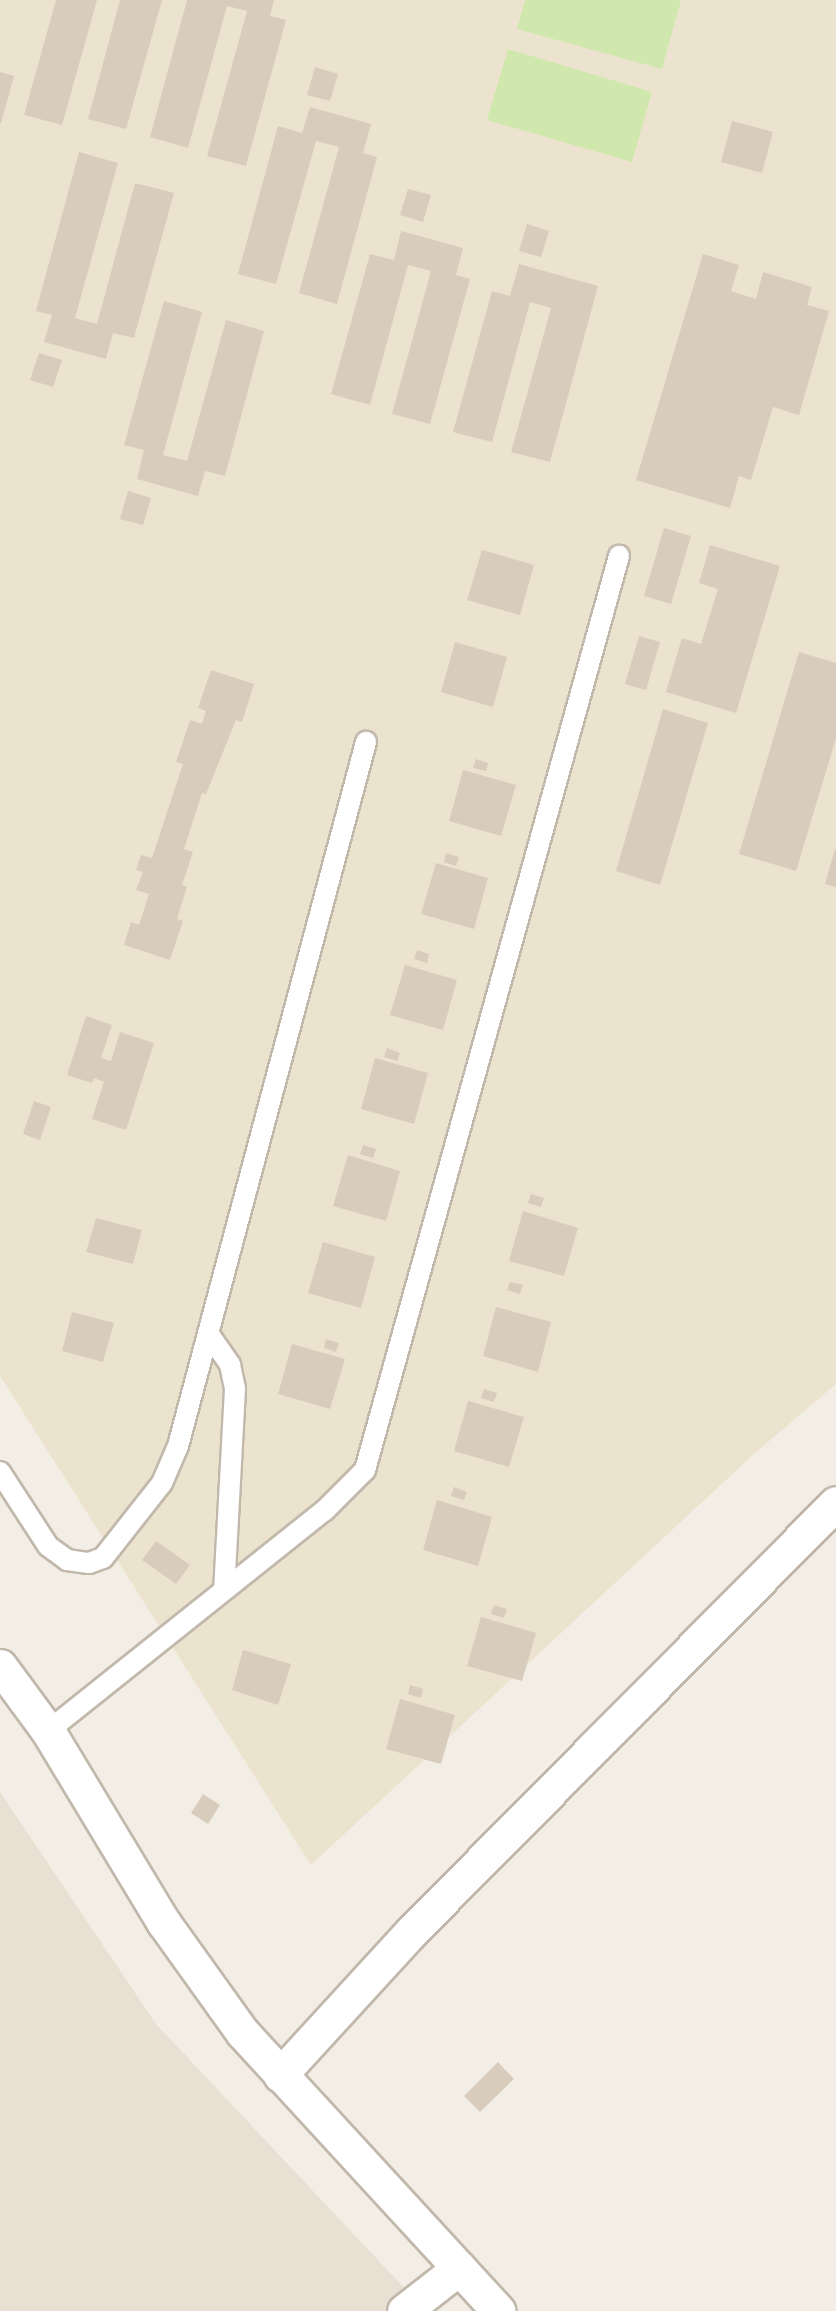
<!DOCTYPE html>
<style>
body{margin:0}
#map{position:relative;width:836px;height:2311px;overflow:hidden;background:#f3eee5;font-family:"Golos Text",sans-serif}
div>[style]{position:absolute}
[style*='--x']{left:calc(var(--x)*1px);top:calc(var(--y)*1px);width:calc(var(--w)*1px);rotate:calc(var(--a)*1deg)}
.residential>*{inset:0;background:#e7e0d3}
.education>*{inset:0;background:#ece3cf}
.green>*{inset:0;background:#d0e8ad}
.building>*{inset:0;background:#d8ccbd}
.roads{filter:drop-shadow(2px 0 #c1b8ab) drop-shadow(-2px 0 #c1b8ab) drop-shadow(0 2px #c1b8ab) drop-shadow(0 -2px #c1b8ab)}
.service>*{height:20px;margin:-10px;padding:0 10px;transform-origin:10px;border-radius:10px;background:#fff}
.minor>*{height:33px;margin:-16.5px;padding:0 16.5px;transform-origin:16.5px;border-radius:16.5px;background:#fff}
span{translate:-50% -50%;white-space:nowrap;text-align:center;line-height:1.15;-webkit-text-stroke:4.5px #fff;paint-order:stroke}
</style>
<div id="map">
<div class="residential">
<i style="clip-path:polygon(0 1792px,156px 2024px,426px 2311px,0 2311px)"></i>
</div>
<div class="education">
<i style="clip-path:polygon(0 0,836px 0,836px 1384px,754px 1454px,311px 1865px,0 1376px)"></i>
</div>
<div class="green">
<i style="clip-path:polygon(525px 0,681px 0,662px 69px,517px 29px)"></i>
<i style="clip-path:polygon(508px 49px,652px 92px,632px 162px,487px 120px)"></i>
</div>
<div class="building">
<i style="clip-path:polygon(56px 0,97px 0,62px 125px,24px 115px)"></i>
<i style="clip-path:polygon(120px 0,162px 0,126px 129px,88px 119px)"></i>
<i style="clip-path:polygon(187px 0,274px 0,270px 16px,286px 20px,246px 166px,207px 156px,247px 11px,227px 6px,188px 148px,150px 137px)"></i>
<i style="clip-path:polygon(315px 67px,338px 74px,330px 101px,307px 95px)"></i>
<i style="clip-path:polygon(0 72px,14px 76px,1px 123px,0 123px)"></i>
<i style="clip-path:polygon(310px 107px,371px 124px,363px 153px,377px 157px,337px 304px,299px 293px,339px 147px,316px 141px,276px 284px,238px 274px,278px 126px,302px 133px)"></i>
<i style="clip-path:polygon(732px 121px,773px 132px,762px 173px,721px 162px)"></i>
<i style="clip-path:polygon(79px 152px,118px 163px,75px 318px,97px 324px,135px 183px,174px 193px,134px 338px,113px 333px,106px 359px,44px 342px,52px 315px,36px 311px)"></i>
<i style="clip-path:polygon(408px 189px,431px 195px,423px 222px,400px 215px)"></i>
<i style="clip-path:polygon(527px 224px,549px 231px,541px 257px,519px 251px)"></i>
<i style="clip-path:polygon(401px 231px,463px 248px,456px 275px,470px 279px,430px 424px,392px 414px,431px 271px,408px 265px,370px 405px,331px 394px,370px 254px,394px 260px)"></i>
<i style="clip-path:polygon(703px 254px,739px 265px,731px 291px,756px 299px,763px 272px,812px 287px,807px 305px,829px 311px,799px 415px,773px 407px,751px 480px,739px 476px,730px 508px,636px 480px)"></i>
<i style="clip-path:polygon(519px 264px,598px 286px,550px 462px,511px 452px,551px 308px,530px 302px,492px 442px,453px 432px,492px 291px,510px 296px)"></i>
<i style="clip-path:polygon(164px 301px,202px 312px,163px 455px,187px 461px,226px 320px,264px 331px,225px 476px,205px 471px,198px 496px,137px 479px,144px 450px,124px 445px)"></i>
<i style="clip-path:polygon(39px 353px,62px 360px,53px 387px,30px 380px)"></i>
<i style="clip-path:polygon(128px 491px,151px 498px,143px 525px,120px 519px)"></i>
<i style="clip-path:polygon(664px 528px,691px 536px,671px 604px,644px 596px)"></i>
<i style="clip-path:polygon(710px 545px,780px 566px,736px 713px,666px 692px,682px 638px,701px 644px,718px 589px,699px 583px)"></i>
<i style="clip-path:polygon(482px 550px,534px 565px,520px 615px,467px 600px)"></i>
<i style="clip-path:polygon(639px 636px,660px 642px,646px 690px,625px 684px)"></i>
<i style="clip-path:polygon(455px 642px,507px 657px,493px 707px,441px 692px)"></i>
<i style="clip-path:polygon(799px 652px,836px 663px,836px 738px,796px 871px,739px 854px)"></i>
<i style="clip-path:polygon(211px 670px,254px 684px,242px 722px,236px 720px,206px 794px,202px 793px,184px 849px,193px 852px,182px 885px,187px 887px,177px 919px,183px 921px,170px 960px,124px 945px,131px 922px,139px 925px,149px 894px,136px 890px,143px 872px,136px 870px,141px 855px,152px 858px,183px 764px,176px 762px,190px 720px,202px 724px,206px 711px,198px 708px)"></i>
<i style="clip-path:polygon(663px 709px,708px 723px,660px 885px,616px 871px)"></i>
<i style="clip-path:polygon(476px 759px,488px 763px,486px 771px,473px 768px)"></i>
<i style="clip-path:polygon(463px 770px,516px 785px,501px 836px,449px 821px)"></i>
<i style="clip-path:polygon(835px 849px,836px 849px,836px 887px,825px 884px)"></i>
<i style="clip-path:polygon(446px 853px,459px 857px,456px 866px,444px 862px)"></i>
<i style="clip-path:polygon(436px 863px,488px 878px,474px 929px,421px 914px)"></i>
<i style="clip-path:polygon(417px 950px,429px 954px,427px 963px,414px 959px)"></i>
<i style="clip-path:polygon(405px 965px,457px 980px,443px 1030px,390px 1015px)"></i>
<i style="clip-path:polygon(86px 1016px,112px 1025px,101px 1058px,111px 1061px,120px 1032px,154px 1043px,126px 1130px,92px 1119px,104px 1082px,94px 1078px,92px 1083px,67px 1075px)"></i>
<i style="clip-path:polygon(387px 1048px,400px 1053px,397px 1061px,384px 1057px)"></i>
<i style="clip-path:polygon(375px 1058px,428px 1073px,414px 1124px,361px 1109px)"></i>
<i style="clip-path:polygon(34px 1101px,51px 1107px,40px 1140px,23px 1134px)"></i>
<i style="clip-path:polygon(363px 1145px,376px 1149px,373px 1158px,360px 1154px)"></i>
<i style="clip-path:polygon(348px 1155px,400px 1171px,386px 1221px,333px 1206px)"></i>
<i style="clip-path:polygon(531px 1194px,544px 1198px,541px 1207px,528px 1203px)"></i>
<i style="clip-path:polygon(523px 1211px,578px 1228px,564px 1276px,509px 1261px)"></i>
<i style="clip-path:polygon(96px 1218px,142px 1230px,133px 1264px,86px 1252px)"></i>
<i style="clip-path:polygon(323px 1242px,375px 1257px,361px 1308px,308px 1293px)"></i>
<i style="clip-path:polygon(510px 1282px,523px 1285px,520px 1294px,507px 1290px)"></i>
<i style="clip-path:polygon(496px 1307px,551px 1322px,538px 1372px,483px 1356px)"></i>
<i style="clip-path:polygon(72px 1312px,114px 1323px,103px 1362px,62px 1351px)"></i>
<i style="clip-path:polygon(326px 1339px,339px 1343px,336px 1352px,324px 1348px)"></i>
<i style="clip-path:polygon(292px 1344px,345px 1359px,330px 1409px,278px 1394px)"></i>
<i style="clip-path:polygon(484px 1389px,497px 1393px,494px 1402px,481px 1398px)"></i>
<i style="clip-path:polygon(468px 1401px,524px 1417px,509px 1467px,454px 1451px)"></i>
<i style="clip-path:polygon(454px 1487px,467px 1492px,464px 1500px,451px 1496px)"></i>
<i style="clip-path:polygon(437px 1500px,492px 1517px,478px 1566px,423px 1550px)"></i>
<i style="clip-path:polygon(156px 1541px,190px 1565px,176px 1584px,142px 1560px)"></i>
<i style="clip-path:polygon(494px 1605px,507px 1609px,504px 1618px,491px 1614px)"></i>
<i style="clip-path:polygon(481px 1617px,536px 1633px,522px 1681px,467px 1666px)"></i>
<i style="clip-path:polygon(243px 1650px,291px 1664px,278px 1705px,232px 1690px)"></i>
<i style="clip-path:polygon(410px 1685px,423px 1689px,421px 1698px,408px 1694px)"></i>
<i style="clip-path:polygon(400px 1699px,455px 1715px,441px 1764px,386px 1749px)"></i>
<i style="clip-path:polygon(203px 1794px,220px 1805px,208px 1824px,191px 1813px)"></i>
<i style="clip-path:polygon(498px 2062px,514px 2079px,480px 2112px,464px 2096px)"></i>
</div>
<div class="roads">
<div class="service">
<i style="--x:208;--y:1333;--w:39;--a:55"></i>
<i style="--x:230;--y:1365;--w:25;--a:78"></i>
<i style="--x:235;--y:1389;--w:201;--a:93.1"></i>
<i style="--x:0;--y:1472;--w:88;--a:57"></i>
<i style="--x:48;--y:1546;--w:24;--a:36"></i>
<i style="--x:67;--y:1560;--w:22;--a:8"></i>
<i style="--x:89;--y:1563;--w:15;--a:-20"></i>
<i style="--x:103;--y:1558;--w:95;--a:-51.8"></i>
<i style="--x:162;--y:1483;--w:40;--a:-66.6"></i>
<i style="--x:178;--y:1446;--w:729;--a:-75.05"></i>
<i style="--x:48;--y:1731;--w:353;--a:-38.6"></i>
<i style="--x:324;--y:1511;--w:58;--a:-45"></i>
<i style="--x:365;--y:1470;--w:949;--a:-74.47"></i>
</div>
<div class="minor">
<i style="--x:0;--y:1666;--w:81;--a:53.6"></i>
<i style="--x:48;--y:1731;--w:224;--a:58.9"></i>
<i style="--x:164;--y:1923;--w:134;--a:54.4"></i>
<i style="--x:242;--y:2032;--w:379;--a:47.4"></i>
<i style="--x:280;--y:2075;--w:195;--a:-47.5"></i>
<i style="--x:412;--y:1931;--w:602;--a:-45.27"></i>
<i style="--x:404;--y:2311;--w:70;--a:-38"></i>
</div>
</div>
</div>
